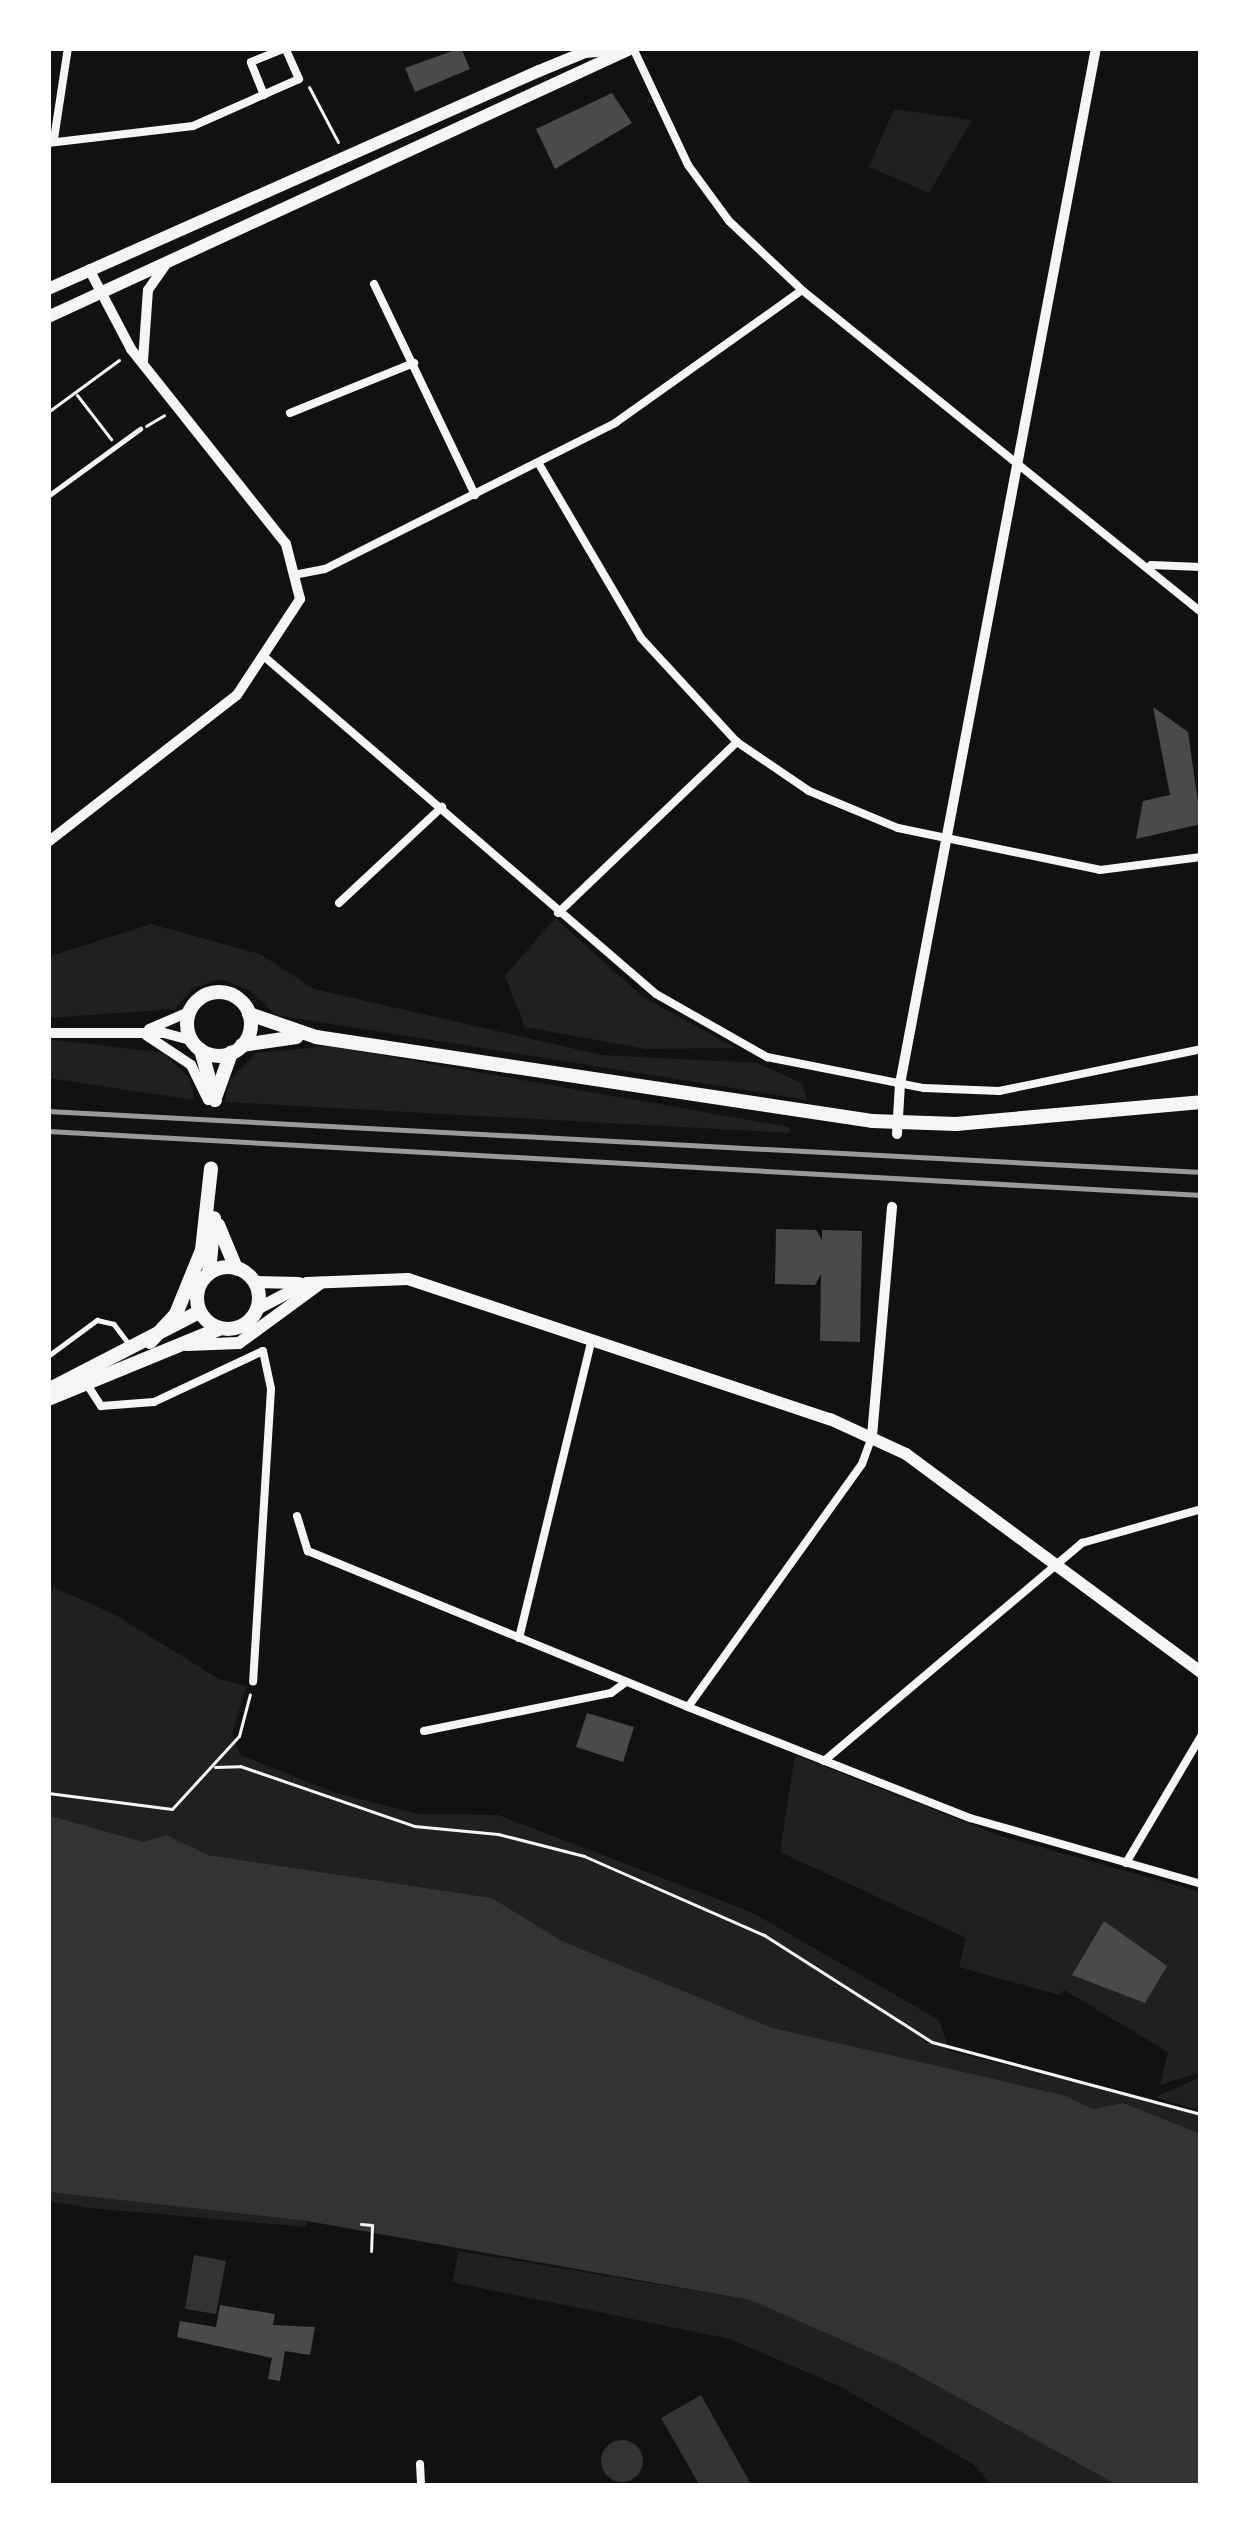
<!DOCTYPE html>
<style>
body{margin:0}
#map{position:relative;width:1249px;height:2534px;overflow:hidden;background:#111;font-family:Poppins,sans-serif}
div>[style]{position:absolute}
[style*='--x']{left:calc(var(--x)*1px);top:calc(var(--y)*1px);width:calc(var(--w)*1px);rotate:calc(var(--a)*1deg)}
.green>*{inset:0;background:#202020}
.water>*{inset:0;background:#333}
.round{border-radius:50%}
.building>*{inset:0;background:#4a4a4a}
.path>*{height:3px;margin:-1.5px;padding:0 1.5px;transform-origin:1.5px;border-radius:1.5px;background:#f5f5f5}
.service>*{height:4.5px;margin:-2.25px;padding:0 2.25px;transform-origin:2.25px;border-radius:2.25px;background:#f5f5f5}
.minor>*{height:8px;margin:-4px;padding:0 4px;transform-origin:4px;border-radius:4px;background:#f5f5f5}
.tertiary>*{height:10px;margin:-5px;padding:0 5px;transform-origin:5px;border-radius:5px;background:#f5f5f5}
.secondary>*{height:12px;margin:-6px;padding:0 6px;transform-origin:6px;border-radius:6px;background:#f5f5f5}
.primary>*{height:14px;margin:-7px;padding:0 7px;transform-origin:7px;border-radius:7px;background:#f5f5f5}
.primary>.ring{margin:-7px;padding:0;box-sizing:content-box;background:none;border:14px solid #f5f5f5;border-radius:50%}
.rail>*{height:4.5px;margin:-2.25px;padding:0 2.25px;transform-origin:2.25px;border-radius:2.25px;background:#9a9a9a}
span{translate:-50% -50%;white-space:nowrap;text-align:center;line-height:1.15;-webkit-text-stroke:12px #fff;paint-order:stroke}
.frame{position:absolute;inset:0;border:51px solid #fff;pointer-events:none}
</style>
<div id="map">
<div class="green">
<i style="clip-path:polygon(894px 109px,972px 120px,929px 193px,869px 167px)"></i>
<i style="clip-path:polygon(555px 918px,643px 997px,736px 1048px,646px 1049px,525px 1027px,505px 976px)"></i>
<i style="clip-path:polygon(151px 924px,260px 954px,314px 989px,601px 1055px,757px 1063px,802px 1083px,807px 1100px,276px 1015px,251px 991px,221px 979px,193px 988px,175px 1009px,48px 1018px,48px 957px)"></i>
<i style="clip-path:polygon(48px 1039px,164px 1053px,190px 1079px,194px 1100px,48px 1078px)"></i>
<i style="clip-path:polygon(329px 1046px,790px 1127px,790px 1133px,225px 1102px,229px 1080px,256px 1053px)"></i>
<i style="clip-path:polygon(48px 1585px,114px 1614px,219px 1679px,247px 1686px,232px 1733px,240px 1755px,333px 1792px,418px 1814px,498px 1815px,751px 1912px,939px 2020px,950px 2051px,1183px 2109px,1201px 2117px,1201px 2134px,1123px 2103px,1093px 2109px,1063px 2095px,773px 2028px,562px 1941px,492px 1898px,208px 1855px,166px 1835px,143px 1842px,48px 1815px)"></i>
<i style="clip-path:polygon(795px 1755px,1001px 1836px,1201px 1892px,1201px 2072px,1160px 2085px,1168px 2052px,1064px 1990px,1059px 1995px,959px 1967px,966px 1938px,780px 1852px)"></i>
<i style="clip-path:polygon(1201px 2077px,1201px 2111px,1155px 2097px)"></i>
<i style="clip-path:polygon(48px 2192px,307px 2221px,307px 2227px,89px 2208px,48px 2201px)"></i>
<i style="clip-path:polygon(459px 2251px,750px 2300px,899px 2365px,1119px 2486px,993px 2486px,973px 2464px,843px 2388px,730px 2339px,452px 2282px)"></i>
</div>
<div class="water">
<i style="clip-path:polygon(48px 1815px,143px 1842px,166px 1835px,208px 1855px,492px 1898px,562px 1941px,773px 2028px,1063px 2095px,1093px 2109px,1123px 2103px,1201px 2134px,1201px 2486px,1119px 2486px,899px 2365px,750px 2300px,307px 2221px,48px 2192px)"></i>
<i style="clip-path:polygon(194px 2255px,226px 2261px,216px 2314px,185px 2309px)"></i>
<i style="clip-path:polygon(701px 2395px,752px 2486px,700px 2486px,661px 2418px)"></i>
<i class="round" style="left:601px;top:2440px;width:42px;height:42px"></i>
</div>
<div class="building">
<i style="clip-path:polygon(461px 48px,470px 69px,415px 92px,405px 68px)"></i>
<i style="clip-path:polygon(612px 93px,632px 123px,555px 169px,536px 129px)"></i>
<i style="clip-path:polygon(1153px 707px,1188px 732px,1201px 824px,1136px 839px,1143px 801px,1170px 795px)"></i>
<i style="clip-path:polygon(776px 1229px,816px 1230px,822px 1240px,822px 1230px,862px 1231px,860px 1342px,820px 1341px,821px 1274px,815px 1285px,775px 1284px)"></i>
<i style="clip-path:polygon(587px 1713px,634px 1727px,623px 1762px,576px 1747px)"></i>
<i style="clip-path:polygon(1104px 1921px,1167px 1966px,1145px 2003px,1072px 1975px)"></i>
<i style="clip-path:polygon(220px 2305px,275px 2314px,273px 2325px,315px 2327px,310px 2355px,285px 2351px,280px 2381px,268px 2379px,272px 2358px,177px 2337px,180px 2321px,216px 2327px)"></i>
</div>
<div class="path">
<i style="--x:309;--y:87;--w:62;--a:62.2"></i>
<i style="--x:77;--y:395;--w:56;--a:52.3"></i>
<i style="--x:48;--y:412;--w:88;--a:-36.2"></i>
<i style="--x:146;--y:426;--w:21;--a:-31"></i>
<i style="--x:215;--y:1767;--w:25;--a:-2"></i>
<i style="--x:240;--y:1766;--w:184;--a:19"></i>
<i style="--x:414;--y:1826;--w:84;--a:5.4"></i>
<i style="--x:498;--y:1834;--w:89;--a:14.3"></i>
<i style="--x:584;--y:1856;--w:197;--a:23.7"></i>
<i style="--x:764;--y:1935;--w:199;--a:32.5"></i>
<i style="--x:932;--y:2042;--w:278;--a:15"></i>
<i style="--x:48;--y:1793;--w:125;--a:7.4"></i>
<i style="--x:172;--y:1809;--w:99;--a:-47.5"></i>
<i style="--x:239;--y:1736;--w:43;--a:-75.3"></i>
<i style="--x:361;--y:2224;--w:11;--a:5"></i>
<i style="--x:372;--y:2225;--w:26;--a:92"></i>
</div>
<div class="service">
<i style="--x:48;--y:496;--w:114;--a:-36.1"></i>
<i style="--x:48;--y:1356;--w:61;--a:-36.3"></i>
<i style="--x:97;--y:1320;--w:17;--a:13"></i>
<i style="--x:114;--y:1324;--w:26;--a:53"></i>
</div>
<div class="minor">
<i style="--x:633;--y:48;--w:129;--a:64.8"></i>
<i style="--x:688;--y:165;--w:69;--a:53.8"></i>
<i style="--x:729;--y:221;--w:100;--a:43.4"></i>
<i style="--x:802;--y:290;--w:513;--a:38.9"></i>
<i style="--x:264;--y:95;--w:35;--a:-112"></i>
<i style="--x:251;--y:62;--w:37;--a:-22"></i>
<i style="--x:54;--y:139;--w:92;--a:-81.3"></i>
<i style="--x:48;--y:143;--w:146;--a:-6.7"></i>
<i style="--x:193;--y:126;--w:116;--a:-23.9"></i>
<i style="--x:299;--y:79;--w:34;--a:-114"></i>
<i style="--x:374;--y:284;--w:234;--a:64.4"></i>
<i style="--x:290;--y:413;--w:134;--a:-22"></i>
<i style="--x:539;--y:464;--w:202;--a:59.6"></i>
<i style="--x:641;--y:638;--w:142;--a:47.3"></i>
<i style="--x:737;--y:742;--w:87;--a:34.2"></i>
<i style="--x:809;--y:791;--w:96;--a:22.6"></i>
<i style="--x:898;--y:828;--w:206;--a:11.7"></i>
<i style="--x:1100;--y:870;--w:102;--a:-7.3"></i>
<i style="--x:1151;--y:565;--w:50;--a:2.3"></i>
<i style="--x:299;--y:574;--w:26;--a:-11"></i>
<i style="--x:325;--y:569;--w:325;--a:-26.7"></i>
<i style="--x:615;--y:423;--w:229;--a:-35.4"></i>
<i style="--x:267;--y:659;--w:513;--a:40.73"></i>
<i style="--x:656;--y:994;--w:128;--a:29.6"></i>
<i style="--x:767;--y:1057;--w:160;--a:11.2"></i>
<i style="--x:924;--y:1088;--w:75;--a:2.3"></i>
<i style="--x:999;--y:1091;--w:206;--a:-11.7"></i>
<i style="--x:339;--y:903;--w:141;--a:-43"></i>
<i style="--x:558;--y:913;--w:248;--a:-43.7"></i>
<i style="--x:88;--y:1386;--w:24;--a:57"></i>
<i style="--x:101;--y:1406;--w:53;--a:-4.3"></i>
<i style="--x:154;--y:1402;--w:120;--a:-25.1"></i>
<i style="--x:263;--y:1351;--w:39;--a:78"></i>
<i style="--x:271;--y:1389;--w:293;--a:93.5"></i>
<i style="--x:297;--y:1516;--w:37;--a:73"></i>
<i style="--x:308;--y:1551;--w:411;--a:22.3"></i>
<i style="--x:688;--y:1707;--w:303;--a:21.5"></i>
<i style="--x:970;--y:1818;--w:240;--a:15.9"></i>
<i style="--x:519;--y:1638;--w:305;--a:-76.3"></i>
<i style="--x:688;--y:1707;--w:299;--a:-54.4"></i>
<i style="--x:862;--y:1464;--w:29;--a:-70"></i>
<i style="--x:424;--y:1731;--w:191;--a:-11.5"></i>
<i style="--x:611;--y:1693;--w:19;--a:-36"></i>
<i style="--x:824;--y:1761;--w:338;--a:-40.2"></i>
<i style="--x:1082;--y:1543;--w:124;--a:-15.9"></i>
<i style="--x:1126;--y:1863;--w:147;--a:-59.4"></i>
<i style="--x:420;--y:2464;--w:22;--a:87"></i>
</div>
<div class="tertiary">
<i style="--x:143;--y:361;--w:71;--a:-86"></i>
<i style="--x:148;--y:290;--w:29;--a:-55"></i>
<i style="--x:48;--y:842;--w:239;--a:-37.9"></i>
<i style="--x:237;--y:695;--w:115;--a:-56.7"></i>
<i style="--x:300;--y:599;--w:57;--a:-104.3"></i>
<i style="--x:286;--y:544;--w:249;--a:-128.5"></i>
<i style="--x:131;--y:349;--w:90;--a:-117.7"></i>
<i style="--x:149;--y:1029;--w:43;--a:-23"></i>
<i style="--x:48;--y:1033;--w:116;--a:0"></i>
<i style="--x:164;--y:1033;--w:30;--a:15"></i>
<i style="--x:146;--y:1035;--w:54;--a:33.7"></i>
<i style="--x:191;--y:1065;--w:39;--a:64"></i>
<i style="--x:897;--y:1134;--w:50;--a:-86.6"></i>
<i style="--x:900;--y:1084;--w:1054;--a:-79.29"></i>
<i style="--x:872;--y:1436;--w:230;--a:-85"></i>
</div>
<div class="secondary">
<i style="--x:48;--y:289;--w:537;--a:-23.94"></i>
<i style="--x:539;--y:71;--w:50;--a:-22.4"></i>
<i style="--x:585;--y:52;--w:36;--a:-5"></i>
<i style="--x:48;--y:317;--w:643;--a:-24.73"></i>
<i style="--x:255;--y:1282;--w:44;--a:1.3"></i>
<i style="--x:257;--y:1309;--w:56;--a:-27.5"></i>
<i style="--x:307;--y:1283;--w:101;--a:-2.3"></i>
<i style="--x:408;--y:1279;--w:445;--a:18.4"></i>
<i style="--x:830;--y:1419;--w:84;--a:24.7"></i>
<i style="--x:906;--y:1454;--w:367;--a:36.5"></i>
<i style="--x:187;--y:1345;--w:52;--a:-2.2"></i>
<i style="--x:239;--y:1343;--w:102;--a:-36.2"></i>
</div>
<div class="primary">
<i class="ring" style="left:187px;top:992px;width:50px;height:50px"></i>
<i style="--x:249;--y:1014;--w:71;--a:18.9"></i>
<i style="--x:316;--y:1037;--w:562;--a:8.59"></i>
<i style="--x:872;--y:1121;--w:84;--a:2"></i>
<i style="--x:956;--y:1124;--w:246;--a:-5.1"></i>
<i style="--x:242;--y:1045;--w:55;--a:-8.4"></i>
<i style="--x:201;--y:1050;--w:52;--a:74.4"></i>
<i style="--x:216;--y:1095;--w:45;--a:-70.3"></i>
<i style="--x:218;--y:1225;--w:47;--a:67.3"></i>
<i class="ring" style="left:197px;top:1267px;width:48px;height:48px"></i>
<i style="--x:209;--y:1273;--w:55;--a:-84.8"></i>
<i style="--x:150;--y:1342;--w:38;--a:-47"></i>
<i style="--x:176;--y:1314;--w:69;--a:-67.9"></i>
<i style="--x:202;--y:1250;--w:82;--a:-83.7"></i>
<i style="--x:48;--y:1390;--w:170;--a:-27.3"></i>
<i style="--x:48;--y:1399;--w:185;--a:-22.3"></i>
</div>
<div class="rail">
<i style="--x:48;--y:1111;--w:1155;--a:3.03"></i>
<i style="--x:48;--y:1131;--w:1155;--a:3.18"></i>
</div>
<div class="frame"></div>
</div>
